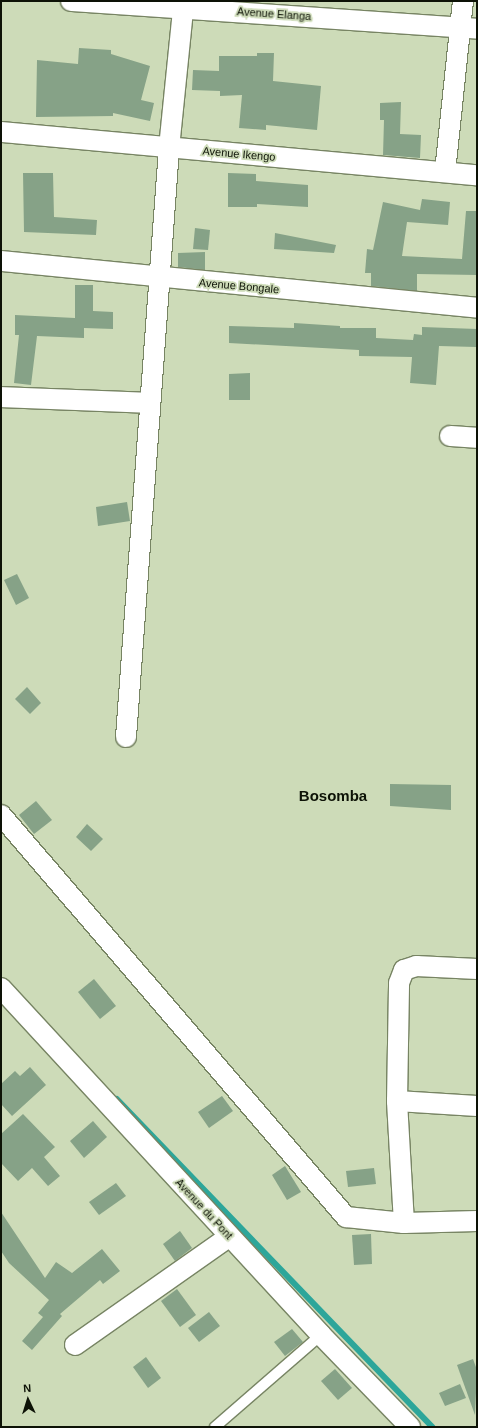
<!DOCTYPE html>
<style>
body{margin:0}
#map{position:relative;width:478px;height:1428px;overflow:hidden;background:#cddbb8;font-family:Helvetica,sans-serif}
div>[style]{position:absolute}
[style*='--x']{left:calc(var(--x)*1px);top:calc(var(--y)*1px);width:calc(var(--w)*1px);rotate:calc(var(--a)*1deg)}
.stream>*{height:5.5px;margin:-2.75px;padding:0 2.75px;transform-origin:2.75px;border-radius:2.75px;background:#2da69a}
.building>*{inset:0;background:#86a287}
.roads{filter:drop-shadow(1px 0 #778463) drop-shadow(-1px 0 #778463) drop-shadow(0 1px #778463) drop-shadow(0 -1px #778463)}
.lane>*{height:10px;margin:-5px;padding:0 5px;transform-origin:5px;border-radius:5px;background:#fff}
.street>*{height:20px;margin:-10px;padding:0 10px;transform-origin:10px;border-radius:10px;background:#fff}
span{translate:-50% -50%;white-space:nowrap;text-align:center;line-height:1.15;-webkit-text-stroke:3.5px #cddbb8;paint-order:stroke}
.street-label{font-size:11px;color:#0d1206}
.district-label{font-size:15px;color:#0d1206;font-weight:700}
.frame{position:absolute;inset:0;border:2px solid #0d1206;pointer-events:none}
.north{position:absolute;left:8px;top:1380px;width:40px;height:40px;-webkit-text-stroke:3px #cddbb8;paint-order:stroke;rotate:356deg;font-size:11px;font-weight:700;line-height:16px;text-align:center;color:#0d1206}
.north::after{content:'';display:block;margin:auto;width:14px;height:18px;background:#0d1206;clip-path:polygon(50% 0,100% 100%,50% 72%,0 100%)}
</style>
<div id="map">
<div class="stream">
<i style="--x:117;--y:1099;--w:455;--a:46.1"></i>
</div>
<div class="building">
<i style="clip-path:polygon(79px 48px,111px 50px,111px 54px,150px 66px,141px 100px,154px 103px,150px 121px,113px 113px,113px 116px,36px 117px,37px 60px,78px 64px)"></i>
<i style="clip-path:polygon(257px 53px,274px 53px,273px 81px,321px 86px,317px 130px,266px 125px,266px 130px,239px 128px,242px 95px,220px 96px,220px 91px,192px 90px,193px 70px,219px 71px,219px 56px,257px 56px)"></i>
<i style="clip-path:polygon(401px 102px,400px 134px,421px 135px,420px 158px,383px 155px,384px 120px,380px 120px,380px 103px)"></i>
<i style="clip-path:polygon(23px 173px,53px 173px,54px 217px,97px 220px,96px 235px,24px 232px)"></i>
<i style="clip-path:polygon(228px 173px,256px 174px,256px 181px,308px 185px,308px 207px,257px 204px,257px 207px,228px 207px)"></i>
<i style="clip-path:polygon(422px 199px,450px 202px,448px 225px,407px 222px,402px 256px,462px 259px,466px 211px,477px 211px,477px 275px,417px 274px,417px 291px,371px 286px,371px 273px,365px 273px,367px 249px,373px 250px,383px 202px,420px 210px)"></i>
<i style="clip-path:polygon(195px 228px,210px 230px,208px 250px,193px 249px)"></i>
<i style="clip-path:polygon(275px 233px,336px 245px,334px 253px,274px 249px)"></i>
<i style="clip-path:polygon(205px 252px,205px 270px,178px 267px,178px 253px)"></i>
<i style="clip-path:polygon(75px 285px,93px 285px,93px 311px,113px 312px,113px 329px,84px 328px,84px 338px,37px 336px,31px 385px,14px 383px,19px 335px,15px 335px,15px 315px,75px 318px)"></i>
<i style="clip-path:polygon(294px 323px,340px 326px,340px 328px,376px 328px,376px 338px,413px 340px,414px 334px,422px 335px,422px 327px,477px 329px,476px 347px,439px 346px,436px 385px,410px 383px,412px 357px,359px 356px,359px 350px,229px 343px,229px 326px,294px 328px)"></i>
<i style="clip-path:polygon(250px 373px,250px 400px,229px 400px,229px 374px)"></i>
<i style="clip-path:polygon(127px 502px,130px 521px,98px 526px,96px 507px)"></i>
<i style="clip-path:polygon(17px 574px,29px 598px,16px 605px,4px 580px)"></i>
<i style="clip-path:polygon(27px 687px,41px 703px,30px 714px,15px 699px)"></i>
<i style="clip-path:polygon(390px 784px,451px 785px,451px 810px,390px 806px)"></i>
<i style="clip-path:polygon(36px 801px,52px 820px,34px 834px,19px 815px)"></i>
<i style="clip-path:polygon(87px 824px,103px 839px,91px 851px,76px 837px)"></i>
<i style="clip-path:polygon(94px 979px,116px 1006px,100px 1019px,78px 992px)"></i>
<i style="clip-path:polygon(30px 1067px,46px 1085px,12px 1116px,1px 1104px,1px 1084px,15px 1071px,20px 1076px)"></i>
<i style="clip-path:polygon(222px 1096px,233px 1111px,209px 1128px,198px 1112px)"></i>
<i style="clip-path:polygon(23px 1114px,55px 1147px,44px 1157px,60px 1176px,48px 1186px,32px 1168px,18px 1181px,1px 1163px,1px 1134px)"></i>
<i style="clip-path:polygon(93px 1121px,107px 1137px,84px 1158px,70px 1141px)"></i>
<i style="clip-path:polygon(285px 1166px,301px 1192px,287px 1200px,272px 1175px)"></i>
<i style="clip-path:polygon(374px 1168px,376px 1184px,348px 1187px,346px 1171px)"></i>
<i style="clip-path:polygon(116px 1183px,126px 1196px,99px 1215px,89px 1202px)"></i>
<i style="clip-path:polygon(1px 1212px,45px 1278px,56px 1262px,72px 1273px,102px 1249px,120px 1271px,103px 1284px,100px 1280px,60px 1314px,62px 1316px,32px 1350px,22px 1341px,43px 1317px,38px 1313px,49px 1300px,9px 1263px,1px 1251px)"></i>
<i style="clip-path:polygon(180px 1231px,192px 1248px,175px 1261px,163px 1244px)"></i>
<i style="clip-path:polygon(371px 1234px,372px 1264px,354px 1265px,352px 1235px)"></i>
<i style="clip-path:polygon(177px 1289px,196px 1315px,180px 1327px,161px 1301px)"></i>
<i style="clip-path:polygon(209px 1312px,220px 1326px,199px 1342px,188px 1328px)"></i>
<i style="clip-path:polygon(292px 1329px,303px 1342px,285px 1356px,274px 1342px)"></i>
<i style="clip-path:polygon(146px 1357px,161px 1378px,148px 1388px,133px 1367px)"></i>
<i style="clip-path:polygon(473px 1359px,477px 1370px,475px 1415px,457px 1365px)"></i>
<i style="clip-path:polygon(335px 1369px,352px 1388px,338px 1400px,321px 1381px)"></i>
<i style="clip-path:polygon(460px 1384px,466px 1398px,445px 1406px,439px 1393px)"></i>
</div>
<div class="roads">
<div class="lane">
<i style="--x:215;--y:1427;--w:140;--a:-41"></i>
</div>
<div class="street">
<i style="--x:71;--y:1;--w:407;--a:3.9"></i>
<i style="--x:1;--y:132;--w:478;--a:5.2"></i>
<i style="--x:445;--y:172;--w:172;--a:-84"></i>
<i style="--x:1;--y:261;--w:478;--a:5.6"></i>
<i style="--x:1;--y:397;--w:148;--a:2.3"></i>
<i style="--x:450;--y:436;--w:27;--a:4"></i>
<i style="--x:126;--y:737;--w:591;--a:-85.82"></i>
<i style="--x:169;--y:148;--w:148;--a:-84.2"></i>
<i style="--x:1;--y:815;--w:530;--a:49.36"></i>
<i style="--x:346;--y:1217;--w:58;--a:5.9"></i>
<i style="--x:404;--y:1223;--w:73;--a:-1.6"></i>
<i style="--x:1;--y:988;--w:472;--a:47.3"></i>
<i style="--x:321;--y:1335;--w:128;--a:45.9"></i>
<i style="--x:397;--y:1101;--w:80;--a:3.6"></i>
<i style="--x:404;--y:1223;--w:122;--a:-93.3"></i>
<i style="--x:397;--y:1101;--w:118;--a:-89"></i>
<i style="--x:399;--y:983;--w:14;--a:-69"></i>
<i style="--x:404;--y:970;--w:13;--a:-18"></i>
<i style="--x:416;--y:966;--w:61;--a:2.8"></i>
<i style="--x:75;--y:1345;--w:189;--a:-35.1"></i>
</div>
</div>
<div class="street-label">
<span style="left:274px;top:14px;rotate:4deg">Avenue Elanga</span>
<span style="left:239px;top:154px;rotate:5deg">Avenue Ikengo</span>
<span style="left:239px;top:286px;rotate:5deg">Avenue Bongale</span>
<span style="left:204px;top:1209px;rotate:47deg">Avenue du Pont</span>
</div>
<div class="district-label">
<span style="left:333px;top:796px">Bosomba</span>
</div>
<div class="frame"></div>
<div class="north">N</div>
</div>
